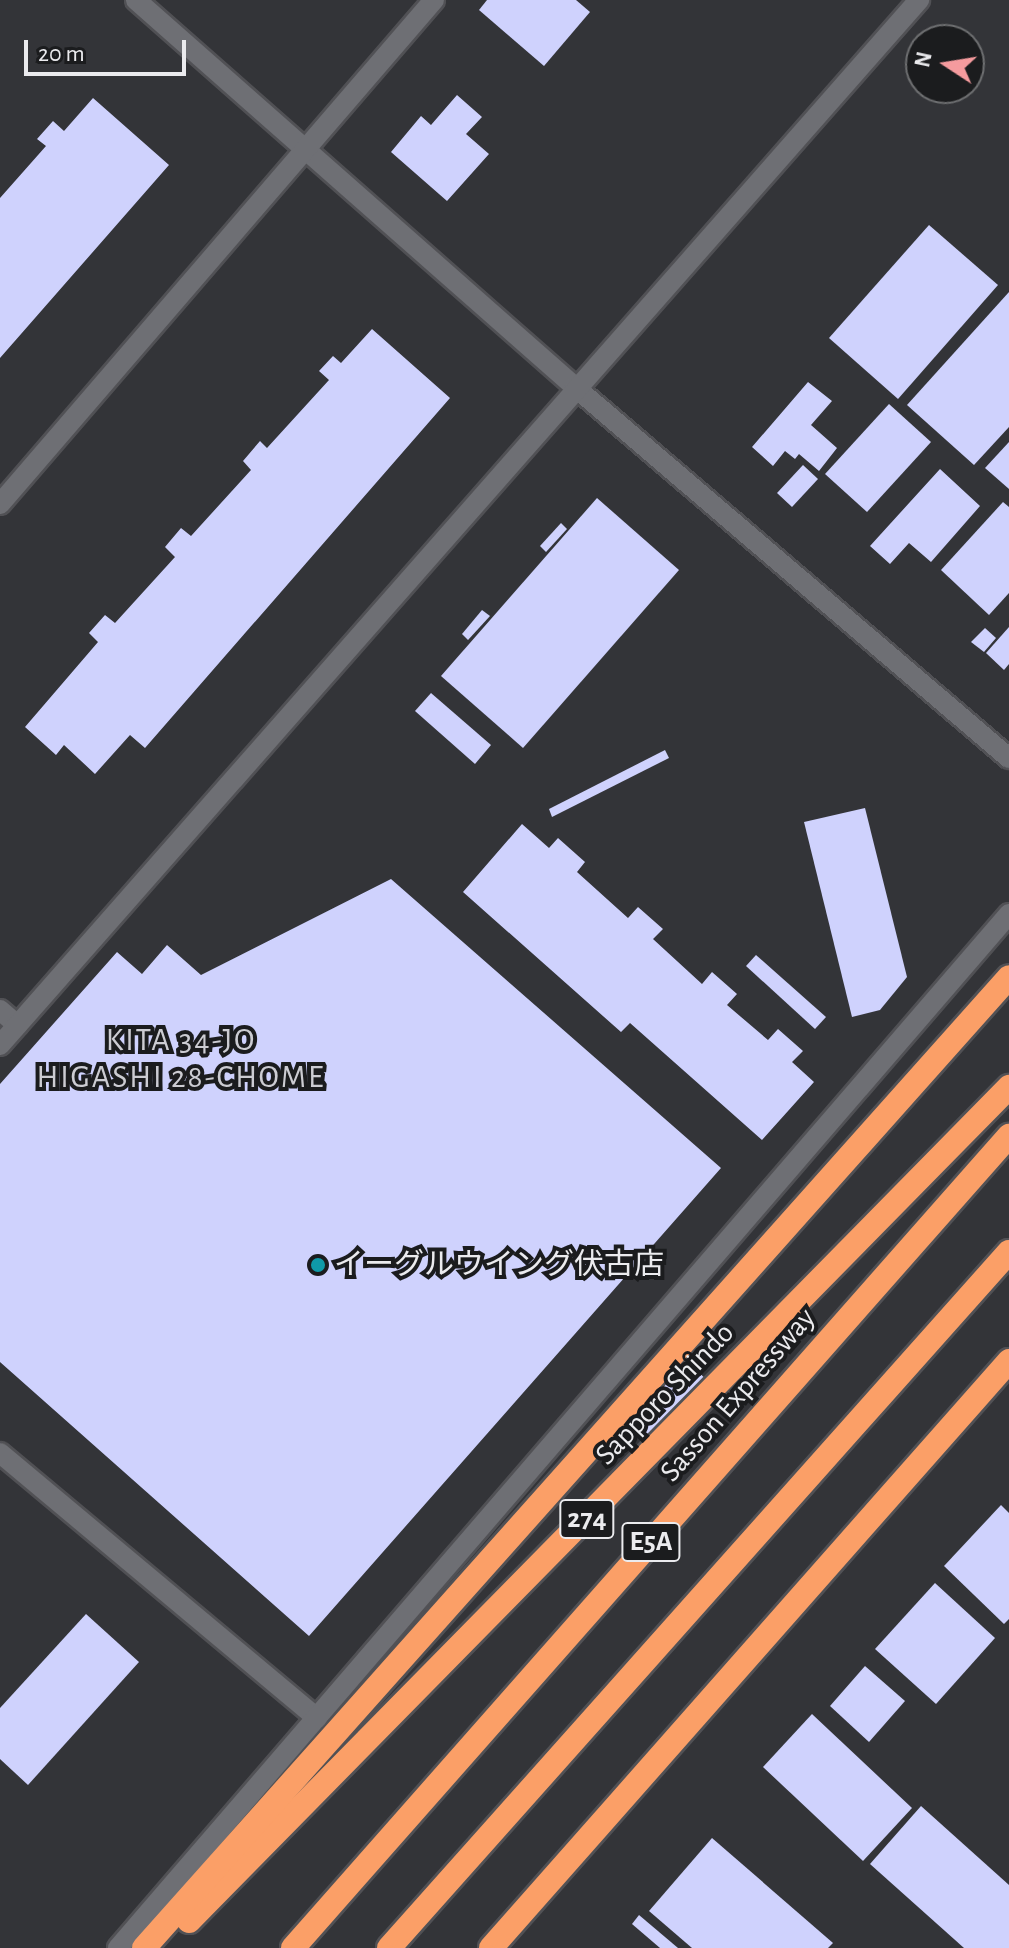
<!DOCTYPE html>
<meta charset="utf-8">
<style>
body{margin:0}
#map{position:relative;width:1009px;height:1948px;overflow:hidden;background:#333438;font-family:"Alegreya Sans","Noto Sans JP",sans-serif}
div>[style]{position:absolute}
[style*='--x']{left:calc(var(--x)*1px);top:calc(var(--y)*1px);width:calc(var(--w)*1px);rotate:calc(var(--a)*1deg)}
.building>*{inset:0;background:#cfd2fd}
.roads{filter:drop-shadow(2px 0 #515155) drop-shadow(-2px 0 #515155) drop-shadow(0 2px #515155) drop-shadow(0 -2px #515155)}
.minor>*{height:20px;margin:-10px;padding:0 10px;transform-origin:10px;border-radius:10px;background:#6e6f74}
.highway>*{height:24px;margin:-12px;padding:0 12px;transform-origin:12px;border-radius:12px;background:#fb9f67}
.dots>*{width:22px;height:22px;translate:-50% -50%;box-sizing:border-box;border:4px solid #1b1c1e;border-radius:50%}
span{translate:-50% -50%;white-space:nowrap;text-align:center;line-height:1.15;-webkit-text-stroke:8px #1b1c1e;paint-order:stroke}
.shield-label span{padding:2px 6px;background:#1b1c1e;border:2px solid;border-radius:6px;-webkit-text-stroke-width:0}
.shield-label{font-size:28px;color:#ebebee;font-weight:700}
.poi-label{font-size:30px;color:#ebebee}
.left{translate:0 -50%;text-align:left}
.street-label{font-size:30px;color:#ebebee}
.neighbourhood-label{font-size:32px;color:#ccccd2;letter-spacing:2px}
.north{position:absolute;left:905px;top:24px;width:80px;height:80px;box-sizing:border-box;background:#1b1c1e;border:2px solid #6e6f71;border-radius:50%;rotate:282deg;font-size:22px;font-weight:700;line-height:32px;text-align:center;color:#ebebee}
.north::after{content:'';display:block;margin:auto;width:28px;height:36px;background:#f59b9e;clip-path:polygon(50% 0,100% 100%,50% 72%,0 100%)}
.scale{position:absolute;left:24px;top:40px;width:162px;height:36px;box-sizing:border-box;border:4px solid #ebebee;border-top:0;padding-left:10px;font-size:24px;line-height:28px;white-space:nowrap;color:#ebebee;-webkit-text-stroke:6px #1b1c1e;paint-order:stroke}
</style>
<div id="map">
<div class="building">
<i style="clip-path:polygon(487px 0,576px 0,590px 12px,544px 66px,479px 10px)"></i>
<i style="clip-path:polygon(457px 95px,482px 117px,466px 134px,489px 154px,447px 201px,391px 152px,421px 116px,431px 125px)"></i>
<i style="clip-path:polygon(93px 98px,169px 165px,0 358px,0 198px,46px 146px,37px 139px,53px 121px,64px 131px)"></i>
<i style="clip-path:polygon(929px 225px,998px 285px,898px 399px,829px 338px)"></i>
<i style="clip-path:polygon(1009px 292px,1009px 427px,974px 465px,907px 405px)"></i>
<i style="clip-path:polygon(372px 329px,450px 398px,145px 748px,130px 735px,95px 774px,64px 745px,56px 755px,25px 727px,98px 642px,89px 633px,105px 615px,115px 623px,175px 557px,165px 547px,181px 528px,191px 536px,251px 470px,243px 461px,260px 441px,267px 448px,329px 380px,319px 371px,333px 356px,341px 363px)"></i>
<i style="clip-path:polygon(808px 382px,832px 401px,811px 425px,837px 448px,819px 471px,799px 454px,795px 459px,785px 451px,773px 466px,752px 447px)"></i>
<i style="clip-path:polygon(889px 404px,931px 442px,867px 512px,825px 474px)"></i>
<i style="clip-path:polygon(1009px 442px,1009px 489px,985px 468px)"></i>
<i style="clip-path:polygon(803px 465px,818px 479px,792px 507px,777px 493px)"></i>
<i style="clip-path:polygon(940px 469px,980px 506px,931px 562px,909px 543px,890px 564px,870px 546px)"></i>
<i style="clip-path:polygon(597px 498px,679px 570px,523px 748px,441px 676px)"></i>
<i style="clip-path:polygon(1003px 502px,1009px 507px,1009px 593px,989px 615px,941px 570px)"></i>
<i style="clip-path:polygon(561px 523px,567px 529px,546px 552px,540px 546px)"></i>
<i style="clip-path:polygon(482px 610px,490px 616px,468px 640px,462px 634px)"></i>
<i style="clip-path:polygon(1009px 627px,1009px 664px,1004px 670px,986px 653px)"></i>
<i style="clip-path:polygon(985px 628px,996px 638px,984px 652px,971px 642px)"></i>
<i style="clip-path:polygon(431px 693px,491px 745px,475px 764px,415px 711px)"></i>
<i style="clip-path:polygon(665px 750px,669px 758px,552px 817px,549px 809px)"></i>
<i style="clip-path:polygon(865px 808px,907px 977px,880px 1010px,852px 1017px,804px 822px)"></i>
<i style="clip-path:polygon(522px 824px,549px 848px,558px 838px,585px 862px,577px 872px,628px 918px,638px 907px,663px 929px,653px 939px,702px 984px,712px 972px,737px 994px,727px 1005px,768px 1040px,778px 1029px,803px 1051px,792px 1062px,814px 1082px,762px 1140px,630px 1023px,621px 1032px,463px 892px)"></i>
<i style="clip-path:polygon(391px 879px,721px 1168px,309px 1636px,0 1362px,0 1084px,117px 952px,142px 974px,167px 945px,201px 975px)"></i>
<i style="clip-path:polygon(756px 955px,826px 1017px,815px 1029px,746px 966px)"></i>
<i style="clip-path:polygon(678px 1353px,709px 1382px,653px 1443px,622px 1414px)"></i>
<i style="clip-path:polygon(1001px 1505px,1009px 1513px,1009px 1619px,1004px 1624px,944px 1566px)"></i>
<i style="clip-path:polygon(935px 1583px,995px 1638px,936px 1704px,875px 1649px)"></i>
<i style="clip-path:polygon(86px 1614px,139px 1662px,28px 1785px,0 1759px,0 1708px)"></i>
<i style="clip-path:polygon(865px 1666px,905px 1701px,869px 1742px,830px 1706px)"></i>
<i style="clip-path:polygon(812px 1714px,912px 1808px,863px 1861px,763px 1767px)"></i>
<i style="clip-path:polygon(921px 1806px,1009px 1885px,1009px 1948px,964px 1948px,870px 1864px)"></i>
<i style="clip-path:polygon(712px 1838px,833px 1943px,828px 1948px,692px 1948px,649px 1911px)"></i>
<i style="clip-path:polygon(639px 1915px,678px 1948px,660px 1948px,632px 1924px)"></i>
</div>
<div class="roads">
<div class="minor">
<i style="--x:136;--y:0;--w:585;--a:41.4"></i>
<i style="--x:575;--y:387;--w:571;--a:40.53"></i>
<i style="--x:0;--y:504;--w:665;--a:-49.27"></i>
<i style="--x:0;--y:1010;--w:23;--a:41"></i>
<i style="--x:0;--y:1045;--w:1392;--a:-48.67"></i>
<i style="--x:0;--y:1453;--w:413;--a:39.9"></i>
<i style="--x:118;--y:1948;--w:1365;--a:-49.25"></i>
</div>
<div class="highway">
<i style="--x:189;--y:1921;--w:1170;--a:-45.48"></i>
<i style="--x:144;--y:1948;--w:1300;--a:-48.3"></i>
<i style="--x:293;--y:1948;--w:1083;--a:-48.6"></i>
<i style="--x:389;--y:1948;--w:932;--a:-48.31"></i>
<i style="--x:491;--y:1948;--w:783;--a:-48.57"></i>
</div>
</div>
<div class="dots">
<i style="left:318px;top:1265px;background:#0f9aa8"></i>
</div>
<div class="shield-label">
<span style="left:587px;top:1519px">274</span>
<span style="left:651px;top:1542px">E5A</span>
</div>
<div class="poi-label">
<span class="left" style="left:334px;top:1265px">イーグルウイング伏古店</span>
</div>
<div class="street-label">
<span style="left:665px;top:1394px;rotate:-46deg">Sapporo Shindo</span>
<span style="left:738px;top:1395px;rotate:-49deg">Sasson Expressway</span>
</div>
<div class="neighbourhood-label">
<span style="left:181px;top:1059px">KITA 34-JO<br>HIGASHI 28-CHOME</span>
</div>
<div class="north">N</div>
<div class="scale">20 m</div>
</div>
